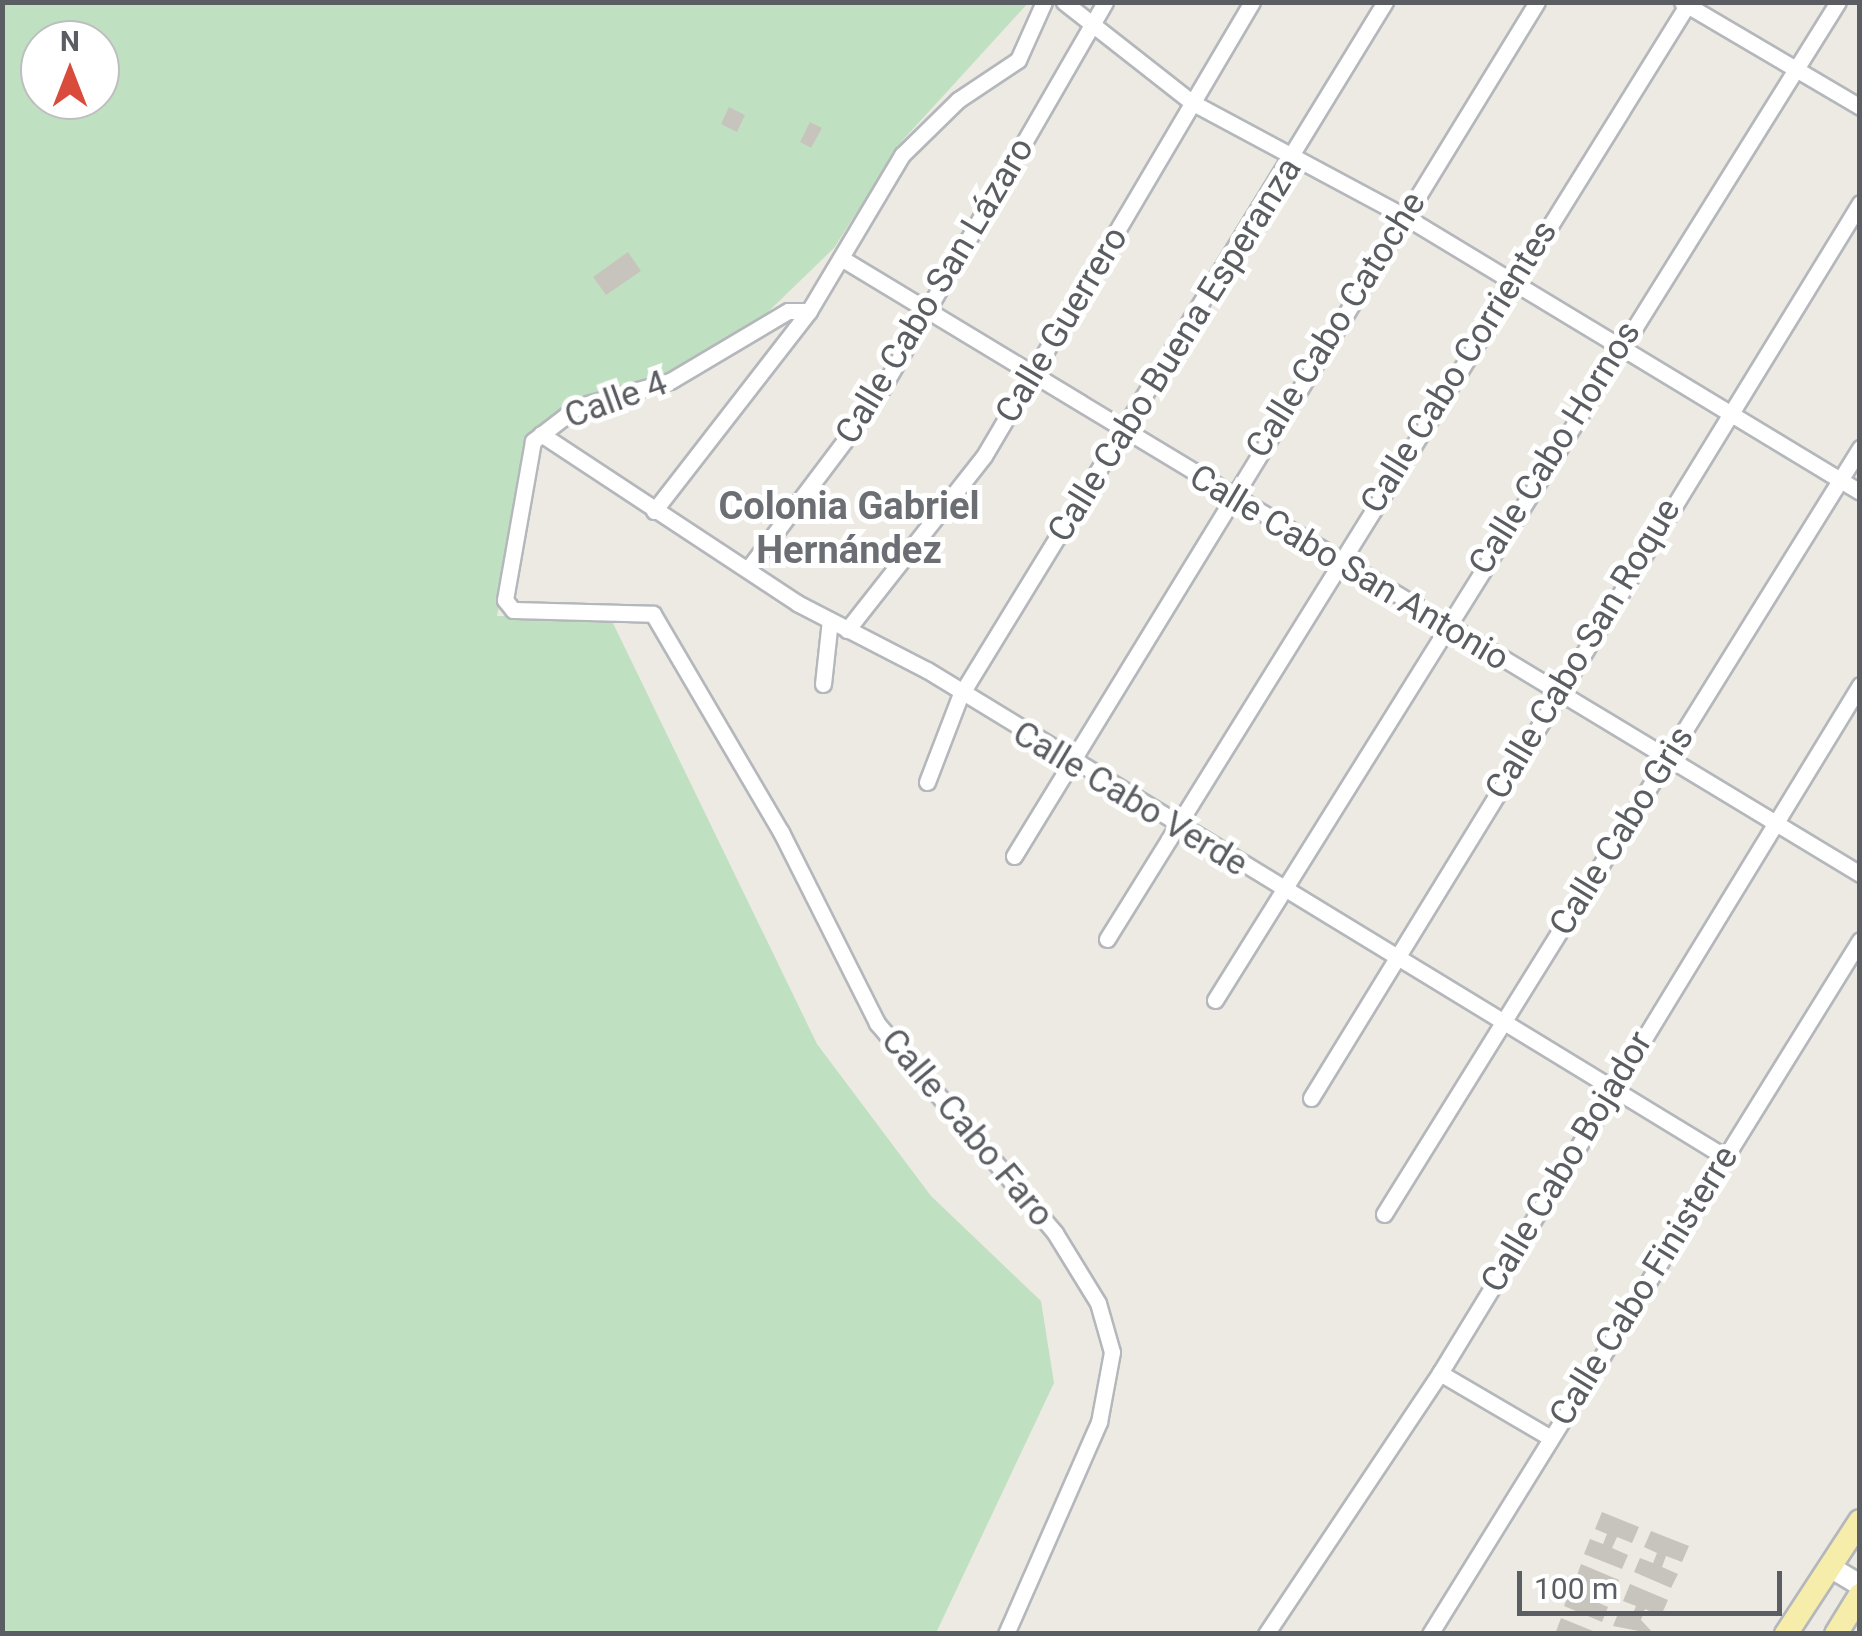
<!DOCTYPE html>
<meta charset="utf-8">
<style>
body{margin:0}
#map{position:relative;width:1862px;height:1636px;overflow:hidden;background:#eceae2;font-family:Roboto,sans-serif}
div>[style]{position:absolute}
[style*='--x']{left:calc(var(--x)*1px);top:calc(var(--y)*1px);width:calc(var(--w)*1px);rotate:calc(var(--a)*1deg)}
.green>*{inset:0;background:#c0e1c1}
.building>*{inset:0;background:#c7c4be}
.roads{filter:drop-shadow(2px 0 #b4b7bb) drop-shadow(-2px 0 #b4b7bb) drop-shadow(0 2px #b4b7bb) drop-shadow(0 -2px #b4b7bb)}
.street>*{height:15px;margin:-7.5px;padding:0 7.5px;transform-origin:7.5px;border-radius:7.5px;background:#fff}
.secondary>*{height:20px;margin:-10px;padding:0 10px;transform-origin:10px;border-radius:10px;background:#fff}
.primary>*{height:22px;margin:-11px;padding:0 11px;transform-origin:11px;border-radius:11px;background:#f7edab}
span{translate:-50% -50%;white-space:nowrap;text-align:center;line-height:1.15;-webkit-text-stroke:10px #fff;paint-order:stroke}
.street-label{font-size:35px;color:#5a5d61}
.neighbourhood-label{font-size:38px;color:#6b6f73;font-weight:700}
.frame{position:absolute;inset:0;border:5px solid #5a5d61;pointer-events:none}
.north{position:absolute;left:20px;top:20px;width:100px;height:100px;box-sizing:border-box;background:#fff;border:2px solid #bdbec0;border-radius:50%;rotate:0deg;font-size:28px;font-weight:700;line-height:40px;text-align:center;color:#5a5d61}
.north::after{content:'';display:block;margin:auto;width:35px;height:45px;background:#d94b3b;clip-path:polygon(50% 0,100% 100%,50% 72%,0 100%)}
.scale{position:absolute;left:1517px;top:1571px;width:265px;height:45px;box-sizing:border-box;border:5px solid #5a5d61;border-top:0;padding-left:12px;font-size:30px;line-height:35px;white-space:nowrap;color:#5a5d61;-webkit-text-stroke:8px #fff;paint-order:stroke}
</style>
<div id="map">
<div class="green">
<i style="clip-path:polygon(evenodd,3px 3px,1028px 3px,902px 141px,834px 248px,738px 341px,535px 430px,497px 616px,610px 617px,817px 1044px,931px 1196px,1041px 1301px,1054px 1383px,936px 1633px,3px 1634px,3px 3px,40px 40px,100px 40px,100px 100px,40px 100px,40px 40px)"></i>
</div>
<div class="building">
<i style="clip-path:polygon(729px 107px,745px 115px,737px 132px,721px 124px)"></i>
<i style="clip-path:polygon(810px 122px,822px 128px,811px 148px,800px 142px)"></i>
<i style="clip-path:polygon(628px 252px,641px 271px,606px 295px,593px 277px)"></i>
<i style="clip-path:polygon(1602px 1512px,1639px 1527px,1632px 1543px,1617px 1537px,1612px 1548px,1628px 1555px,1622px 1569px,1584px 1554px,1590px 1539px,1603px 1544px,1607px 1534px,1595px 1529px)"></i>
<i style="clip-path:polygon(1651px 1531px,1689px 1546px,1682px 1562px,1666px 1556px,1662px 1567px,1678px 1574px,1671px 1588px,1634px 1572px,1640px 1558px,1653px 1563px,1657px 1553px,1644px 1547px)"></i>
<i style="clip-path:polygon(1581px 1564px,1619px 1580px,1612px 1596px,1597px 1589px,1592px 1600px,1608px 1607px,1602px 1622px,1564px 1606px,1570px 1591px,1583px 1596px,1587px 1586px,1575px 1581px)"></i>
<i style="clip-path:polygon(1630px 1584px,1668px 1600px,1661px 1616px,1645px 1609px,1641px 1620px,1654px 1634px,1613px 1626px,1619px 1611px,1632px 1616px,1636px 1606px,1623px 1601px)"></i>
<i style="clip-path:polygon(1561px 1618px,1598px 1633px,1598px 1634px,1555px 1634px)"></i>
</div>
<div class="roads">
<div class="street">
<i style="--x:1064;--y:2;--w:164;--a:38.1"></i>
<i style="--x:1193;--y:103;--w:239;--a:28.2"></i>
<i style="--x:1404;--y:216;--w:533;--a:31.18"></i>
<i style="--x:1682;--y:2;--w:207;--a:30.5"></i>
<i style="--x:841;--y:258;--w:1191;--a:31.15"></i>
<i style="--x:809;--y:311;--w:21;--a:180"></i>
<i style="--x:788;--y:311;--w:137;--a:149.3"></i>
<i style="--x:670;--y:381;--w:97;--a:164.4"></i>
<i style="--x:577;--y:407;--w:56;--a:142.3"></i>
<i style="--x:533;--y:441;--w:161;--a:100"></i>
<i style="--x:505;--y:600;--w:13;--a:51"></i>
<i style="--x:513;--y:610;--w:140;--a:1.6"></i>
<i style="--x:653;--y:614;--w:253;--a:59.6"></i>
<i style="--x:781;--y:832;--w:214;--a:63.3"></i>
<i style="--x:877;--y:1023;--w:275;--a:49.7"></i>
<i style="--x:1055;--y:1233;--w:82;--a:58.4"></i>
<i style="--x:1098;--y:1303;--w:51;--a:74.1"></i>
<i style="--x:1112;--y:1352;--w:71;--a:100.5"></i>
<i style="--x:1099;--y:1422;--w:232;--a:113.7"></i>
<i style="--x:541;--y:434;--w:307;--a:33.4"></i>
<i style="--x:797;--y:603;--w:146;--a:27.3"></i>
<i style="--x:927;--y:670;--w:935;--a:31.39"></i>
<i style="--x:654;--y:511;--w:253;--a:-52.2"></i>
<i style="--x:809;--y:311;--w:182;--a:-59.2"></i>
<i style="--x:902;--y:155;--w:78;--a:-44.5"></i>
<i style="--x:958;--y:100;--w:72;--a:-33.7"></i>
<i style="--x:1018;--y:60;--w:64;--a:-65.9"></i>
<i style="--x:748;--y:569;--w:213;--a:-53"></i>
<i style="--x:876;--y:399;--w:458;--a:-60"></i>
<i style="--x:847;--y:630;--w:221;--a:-51.8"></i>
<i style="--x:984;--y:456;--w:527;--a:-59.45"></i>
<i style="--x:823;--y:684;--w:64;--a:-83.8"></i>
<i style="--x:927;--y:782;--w:92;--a:-69"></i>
<i style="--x:960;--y:696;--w:814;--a:-58.52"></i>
<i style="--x:1014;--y:856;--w:1001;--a:-58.52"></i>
<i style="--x:1107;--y:939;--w:1103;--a:-58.15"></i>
<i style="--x:1215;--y:1000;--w:1176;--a:-58.03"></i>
<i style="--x:1311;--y:1098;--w:1050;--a:-58.47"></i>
<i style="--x:1384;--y:1214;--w:902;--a:-58.14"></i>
<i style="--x:1440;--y:1373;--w:126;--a:30.4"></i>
<i style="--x:1266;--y:1634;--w:314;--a:-56.3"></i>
<i style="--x:1440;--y:1373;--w:806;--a:-58.6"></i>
<i style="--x:1430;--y:1634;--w:816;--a:-58.22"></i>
</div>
<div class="secondary">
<i style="--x:1830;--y:1567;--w:35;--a:31"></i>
</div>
<div class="primary">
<i style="--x:1786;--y:1634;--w:135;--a:-56.8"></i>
<i style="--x:1836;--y:1634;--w:46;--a:-58.4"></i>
</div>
</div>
<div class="street-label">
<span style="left:935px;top:291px;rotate:-59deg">Calle Cabo San Lázaro</span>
<span style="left:1062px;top:325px;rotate:-59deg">Calle Guerrero</span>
<span style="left:1336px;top:325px;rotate:-58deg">Calle Cabo Catoche</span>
<span style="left:1175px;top:350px;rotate:-58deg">Calle Cabo Buena Esperanza</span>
<span style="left:1459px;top:367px;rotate:-58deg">Calle Cabo Corrientes</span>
<span style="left:616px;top:400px;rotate:-20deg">Calle 4</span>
<span style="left:1555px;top:448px;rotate:-58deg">Calle Cabo Hornos</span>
<span style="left:1349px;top:568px;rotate:31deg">Calle Cabo San Antonio</span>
<span style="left:1583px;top:649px;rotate:-59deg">Calle Cabo San Roque</span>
<span style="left:1130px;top:799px;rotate:31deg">Calle Cabo Verde</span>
<span style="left:1622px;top:831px;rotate:-58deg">Calle Cabo Gris</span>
<span style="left:967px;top:1128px;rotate:50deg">Calle Cabo Faro</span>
<span style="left:1567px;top:1162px;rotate:-59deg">Calle Cabo Bojador</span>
<span style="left:1644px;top:1286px;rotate:-58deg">Calle Cabo Finisterre</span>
</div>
<div class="neighbourhood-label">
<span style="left:849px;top:529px">Colonia Gabriel<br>Hernández</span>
</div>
<div class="frame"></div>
<div class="north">N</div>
<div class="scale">100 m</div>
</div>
